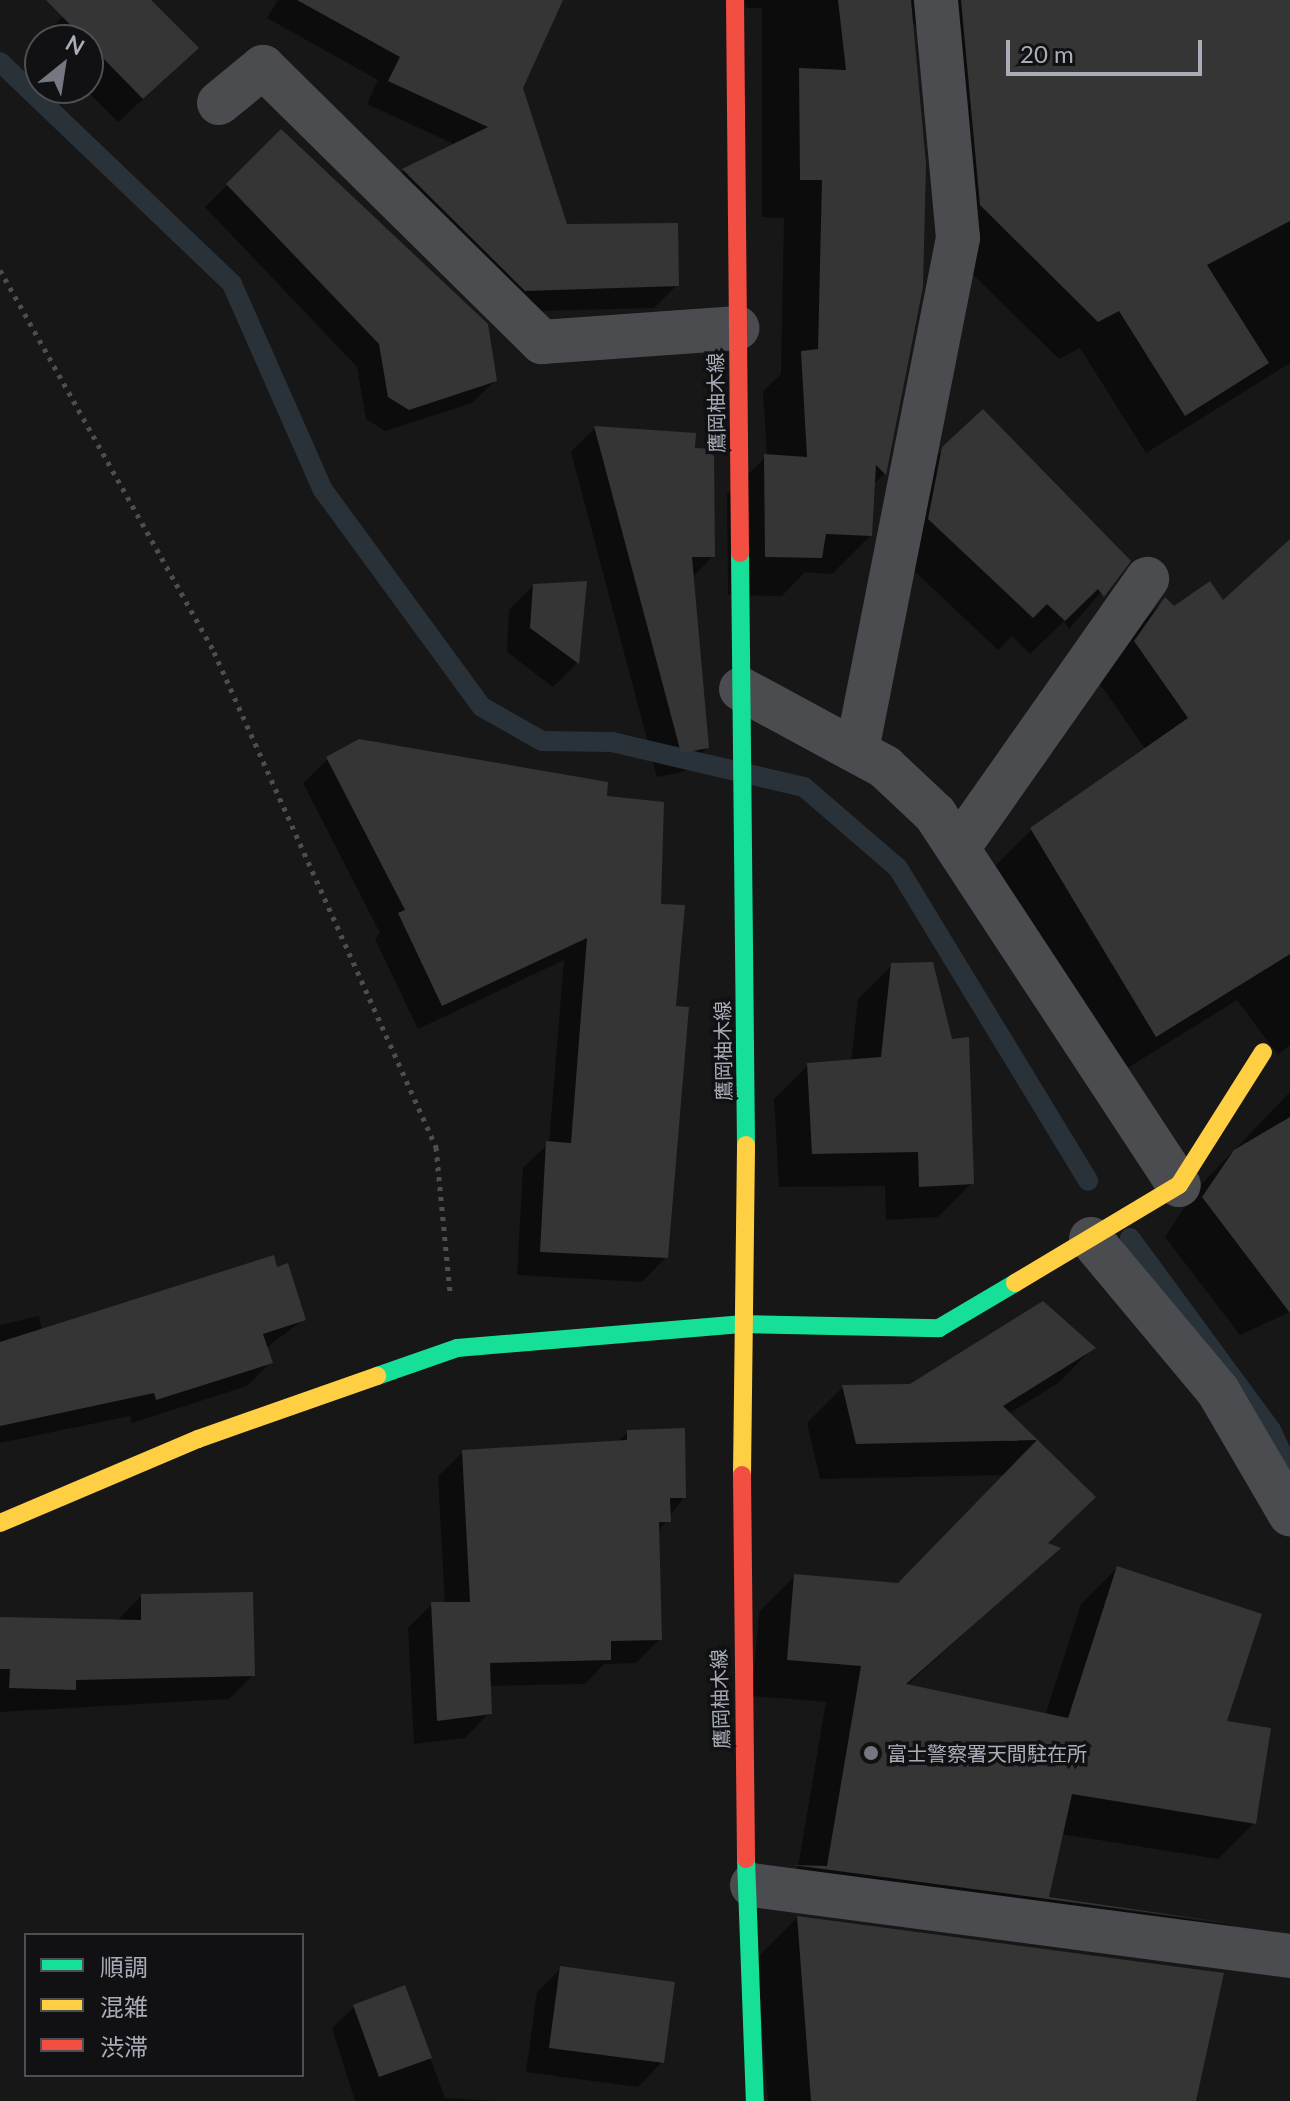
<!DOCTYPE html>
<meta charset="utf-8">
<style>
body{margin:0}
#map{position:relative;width:1290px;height:2101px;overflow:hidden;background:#171717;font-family:Lato,"Noto Sans JP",sans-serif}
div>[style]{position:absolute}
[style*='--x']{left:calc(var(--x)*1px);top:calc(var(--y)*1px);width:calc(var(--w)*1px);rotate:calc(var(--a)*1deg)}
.shadow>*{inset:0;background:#0007}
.stream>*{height:20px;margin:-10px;padding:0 10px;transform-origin:10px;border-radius:10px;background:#2a3239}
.building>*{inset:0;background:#353536}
.path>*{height:5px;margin-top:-2.5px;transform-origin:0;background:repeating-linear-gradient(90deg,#4d4e52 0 4px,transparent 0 10px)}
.street>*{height:44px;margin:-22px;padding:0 22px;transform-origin:22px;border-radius:22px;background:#4b4c50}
.fast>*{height:18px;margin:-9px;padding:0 9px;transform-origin:9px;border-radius:9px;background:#16e098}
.slow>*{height:18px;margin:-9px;padding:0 9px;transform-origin:9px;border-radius:9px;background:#ffcf43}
.jam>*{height:18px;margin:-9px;padding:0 9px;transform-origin:9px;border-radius:9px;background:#f24e42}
.dots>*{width:22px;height:22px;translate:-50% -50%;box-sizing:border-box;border:4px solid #111113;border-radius:50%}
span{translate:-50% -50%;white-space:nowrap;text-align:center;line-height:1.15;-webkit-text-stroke:7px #111113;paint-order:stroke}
.street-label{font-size:20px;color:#a8adb8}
.poi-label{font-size:20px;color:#a8adb8}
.left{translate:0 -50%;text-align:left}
.legend{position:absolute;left:24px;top:1933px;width:280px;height:144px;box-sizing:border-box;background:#111113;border:2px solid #4d4f55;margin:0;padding:10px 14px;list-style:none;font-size:24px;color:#a8adb8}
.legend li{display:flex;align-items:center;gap:16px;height:40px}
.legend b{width:40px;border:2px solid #4d4f55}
.north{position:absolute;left:24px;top:24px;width:80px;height:80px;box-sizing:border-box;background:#111113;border:2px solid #4d4f55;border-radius:50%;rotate:30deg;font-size:22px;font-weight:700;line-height:32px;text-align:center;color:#a8adb8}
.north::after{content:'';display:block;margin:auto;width:28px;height:36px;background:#757880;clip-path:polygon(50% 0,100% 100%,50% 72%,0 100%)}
.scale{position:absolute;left:1006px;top:40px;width:196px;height:36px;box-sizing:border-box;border:4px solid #a8adb8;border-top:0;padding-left:10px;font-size:24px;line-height:28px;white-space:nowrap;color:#a8adb8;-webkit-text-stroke:6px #111113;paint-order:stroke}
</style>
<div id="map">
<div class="shadow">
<i style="clip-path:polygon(79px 0,148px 0,173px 72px,118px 122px,84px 88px,88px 40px,38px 41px)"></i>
<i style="clip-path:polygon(278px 0,561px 0,521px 88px,565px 226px,677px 285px,654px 308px,502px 312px,381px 193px,403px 171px,456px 145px,367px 104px,378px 80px,267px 18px)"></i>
<i style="clip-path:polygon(745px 0,1290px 0,1290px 363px,1146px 453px,1080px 348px,1059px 359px,942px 244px,923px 36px,911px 19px,921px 287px,884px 474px,873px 485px,870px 536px,832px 574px,805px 572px,782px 596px,728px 595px,727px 494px,767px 456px,763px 391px,781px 374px,784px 218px,762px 217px,762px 8px,746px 8px)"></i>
<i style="clip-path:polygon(281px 132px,487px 325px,495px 381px,472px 403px,385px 431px,366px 419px,357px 367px,205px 207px)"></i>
<i style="clip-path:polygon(595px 428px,713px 556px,692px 578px,707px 748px,683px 772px,657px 777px,571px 452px)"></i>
<i style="clip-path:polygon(944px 449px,1128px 561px,1069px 629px,1064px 621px,1030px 654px,1012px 636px,998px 650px,895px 553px,909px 483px)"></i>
<i style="clip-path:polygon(1290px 542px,1290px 1045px,1278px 1055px,1237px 1000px,1118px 1074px,993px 868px,1031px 830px,1146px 750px,1097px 680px,1127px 637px,1165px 599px,1174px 609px,1223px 603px)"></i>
<i style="clip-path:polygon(585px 583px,577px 663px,553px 687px,507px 652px,509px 610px,533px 586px)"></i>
<i style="clip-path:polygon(328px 759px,605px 798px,659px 906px,674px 1007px,666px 1257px,642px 1282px,517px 1275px,523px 1168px,549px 1143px,564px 960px,418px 1029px,375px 939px,380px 933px,303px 783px)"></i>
<i style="clip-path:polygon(892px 965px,972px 1183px,938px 1217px,886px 1220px,885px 1186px,779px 1187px,774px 1099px,808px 1065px,851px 1062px,858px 999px)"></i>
<i style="clip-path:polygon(1290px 1092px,1290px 1312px,1240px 1335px,1165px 1237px,1196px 1190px)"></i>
<i style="clip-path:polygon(276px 1269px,304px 1319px,266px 1348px,271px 1362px,247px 1386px,132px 1423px,130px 1416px,0 1443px,0 1325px,39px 1316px,42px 1331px)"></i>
<i style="clip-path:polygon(1093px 1348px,1057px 1384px,1008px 1414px,1093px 1497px,1045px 1545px,1057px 1549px,906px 1686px,1045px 1716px,1081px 1604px,1117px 1568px,1225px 1722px,1254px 1823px,1218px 1859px,1061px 1834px,1047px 1899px,1231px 1925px,1197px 1959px,760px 1901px,798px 1867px,826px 1702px,752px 1696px,759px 1612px,795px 1576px,898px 1585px,1004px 1475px,820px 1479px,807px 1423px,843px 1387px,911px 1386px)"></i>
<i style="clip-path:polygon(628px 1432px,684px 1497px,658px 1532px,660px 1639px,636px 1663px,604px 1664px,585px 1684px,489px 1686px,489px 1713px,465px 1738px,414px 1744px,408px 1628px,432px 1604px,445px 1604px,438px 1476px,463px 1452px,617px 1442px)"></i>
<i style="clip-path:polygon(141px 1596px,253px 1675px,229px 1699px,0 1712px,0 1619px,116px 1622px)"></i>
<i style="clip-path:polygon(797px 1918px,1194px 2101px,768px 2101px,757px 1958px)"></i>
<i style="clip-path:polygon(561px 1968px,662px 2062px,638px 2087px,526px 2072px,537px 1992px)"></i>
<i style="clip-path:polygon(404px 1988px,445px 2098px,498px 2101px,355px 2101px,332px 2028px,354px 2007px)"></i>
</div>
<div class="stream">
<i style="--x:0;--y:62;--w:321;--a:43.7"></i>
<i style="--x:232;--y:284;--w:225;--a:66.2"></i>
<i style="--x:323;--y:490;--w:269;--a:53.8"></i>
<i style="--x:482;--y:707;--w:69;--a:29.5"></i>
<i style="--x:542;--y:741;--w:70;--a:0.8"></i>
<i style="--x:612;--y:742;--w:197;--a:13.2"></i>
<i style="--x:804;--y:787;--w:124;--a:40.8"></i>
<i style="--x:898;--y:868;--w:366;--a:58.7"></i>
<i style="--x:1130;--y:1238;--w:238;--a:53.7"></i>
<i style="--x:1271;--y:1430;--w:45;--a:65.1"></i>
</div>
<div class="building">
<i style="clip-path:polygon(46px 0,151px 0,199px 48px,143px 99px)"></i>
<i style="clip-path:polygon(297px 0,563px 0,523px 88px,567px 224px,678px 223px,679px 286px,525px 291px,402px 169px,488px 127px,388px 81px,400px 57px)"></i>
<i style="clip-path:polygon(838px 0,911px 0,926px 164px,923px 287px,886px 475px,876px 465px,872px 536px,826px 534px,822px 558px,765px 557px,764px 454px,807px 457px,801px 351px,818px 349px,822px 180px,800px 180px,799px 68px,846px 70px)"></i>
<i style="clip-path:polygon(961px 0,1290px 0,1290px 221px,1207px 265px,1269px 363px,1185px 416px,1119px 311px,1098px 322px,980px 205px)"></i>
<i style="clip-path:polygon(281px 129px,488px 324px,497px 381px,409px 410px,388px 397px,379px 344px,226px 184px)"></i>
<i style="clip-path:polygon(983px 409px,1131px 561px,1104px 597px,1098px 589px,1065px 621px,1047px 604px,1033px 618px,928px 519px,942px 447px)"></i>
<i style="clip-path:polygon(594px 426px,696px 433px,695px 448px,714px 449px,715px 557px,692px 557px,709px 748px,681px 753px)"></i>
<i style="clip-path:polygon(1290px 539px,1290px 954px,1156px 1037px,1030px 828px,1188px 718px,1134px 641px,1165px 597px,1174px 606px,1210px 581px,1223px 600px)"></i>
<i style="clip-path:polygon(587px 581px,579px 664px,530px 628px,533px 584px)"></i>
<i style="clip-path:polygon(359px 739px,608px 782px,607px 796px,664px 802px,661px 904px,685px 905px,676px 1006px,689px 1007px,668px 1258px,540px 1252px,546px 1141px,571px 1143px,587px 938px,442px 1006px,398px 913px,405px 910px,326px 757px)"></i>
<i style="clip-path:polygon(933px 962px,952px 1039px,969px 1037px,974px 1184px,919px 1187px,918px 1152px,812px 1154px,807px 1063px,881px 1057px,891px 963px)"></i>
<i style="clip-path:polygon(1290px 1117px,1290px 1313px,1202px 1197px,1234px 1150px)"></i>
<i style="clip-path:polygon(274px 1255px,277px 1267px,288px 1263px,306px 1320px,263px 1334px,273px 1363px,156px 1400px,154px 1393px,0 1426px,0 1342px)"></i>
<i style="clip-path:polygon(1043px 1301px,1096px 1348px,1003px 1406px,1096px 1497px,1048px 1543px,1061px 1548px,906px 1684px,1068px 1718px,1117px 1566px,1262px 1614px,1227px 1721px,1271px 1728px,1256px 1824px,1072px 1794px,1049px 1897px,1235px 1924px,793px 1865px,827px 1866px,861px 1666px,787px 1660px,794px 1574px,898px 1583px,1037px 1440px,856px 1444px,842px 1385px,910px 1384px)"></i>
<i style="clip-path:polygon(685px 1428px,686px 1498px,670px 1498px,671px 1522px,659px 1522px,662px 1640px,611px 1641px,611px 1660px,490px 1663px,492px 1714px,437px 1721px,431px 1602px,470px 1602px,462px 1450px,627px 1440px,627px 1430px)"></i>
<i style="clip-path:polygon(253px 1592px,255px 1676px,76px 1680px,76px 1690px,9px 1688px,10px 1669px,0 1669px,0 1617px,141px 1620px,141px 1594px)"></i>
<i style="clip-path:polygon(797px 1916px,1224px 1973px,1196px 2101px,811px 2101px)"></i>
<i style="clip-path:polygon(560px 1966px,675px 1982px,664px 2063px,549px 2048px)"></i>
<i style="clip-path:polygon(405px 1985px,432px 2058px,379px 2077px,353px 2005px)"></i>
</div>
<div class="path">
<i style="--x:0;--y:270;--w:438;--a:60.7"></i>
<i style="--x:214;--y:652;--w:543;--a:65.84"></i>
<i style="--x:436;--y:1147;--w:147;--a:84.5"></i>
</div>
<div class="street">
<i style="--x:219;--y:103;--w:57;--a:-39.3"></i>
<i style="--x:263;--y:67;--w:392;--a:44.6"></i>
<i style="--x:542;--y:342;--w:196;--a:-4.1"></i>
<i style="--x:741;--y:689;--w:164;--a:28.4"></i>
<i style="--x:885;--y:767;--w:69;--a:43.2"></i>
<i style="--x:935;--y:814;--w:444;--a:56.7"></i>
<i style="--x:857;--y:750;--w:522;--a:-78.84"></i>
<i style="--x:958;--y:238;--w:239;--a:-95.3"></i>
<i style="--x:958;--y:848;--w:329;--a:-54.9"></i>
<i style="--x:1091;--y:1239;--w:198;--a:50.1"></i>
<i style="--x:1218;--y:1391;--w:143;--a:59.7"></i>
<i style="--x:752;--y:1885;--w:543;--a:7.52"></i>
</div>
<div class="fast">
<i style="--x:740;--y:553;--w:592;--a:89.42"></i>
<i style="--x:377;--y:1376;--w:85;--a:-19.3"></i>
<i style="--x:457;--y:1348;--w:285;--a:-4.8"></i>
<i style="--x:741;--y:1324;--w:198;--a:1.2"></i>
<i style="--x:939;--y:1328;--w:88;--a:-30.6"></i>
<i style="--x:746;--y:1859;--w:242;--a:87.9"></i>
</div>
<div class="slow">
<i style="--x:1015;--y:1283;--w:191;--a:-30.9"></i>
<i style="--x:1179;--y:1185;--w:157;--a:-57.7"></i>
<i style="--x:742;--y:1475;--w:330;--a:-89.3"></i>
<i style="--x:0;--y:1523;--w:215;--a:-23"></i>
<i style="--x:198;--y:1439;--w:190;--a:-19.4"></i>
</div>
<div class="jam">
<i style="--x:735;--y:0;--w:553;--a:89.48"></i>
<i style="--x:742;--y:1475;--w:384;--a:89.4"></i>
</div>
<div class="dots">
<i style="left:871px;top:1753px;background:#757880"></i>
</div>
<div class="street-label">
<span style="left:716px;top:403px;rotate:-91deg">鷹岡柚木線</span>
<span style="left:723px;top:1051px;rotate:-91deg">鷹岡柚木線</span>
<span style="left:720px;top:1699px;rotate:-92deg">鷹岡柚木線</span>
</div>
<div class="poi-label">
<span class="left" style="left:887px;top:1753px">富士警察署天間駐在所</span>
</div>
<ul class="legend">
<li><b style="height:10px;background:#16e098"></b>順調</li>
<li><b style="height:10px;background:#ffcf43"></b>混雑</li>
<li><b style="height:10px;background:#f24e42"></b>渋滞</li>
</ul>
<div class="north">N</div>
<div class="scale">20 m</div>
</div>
